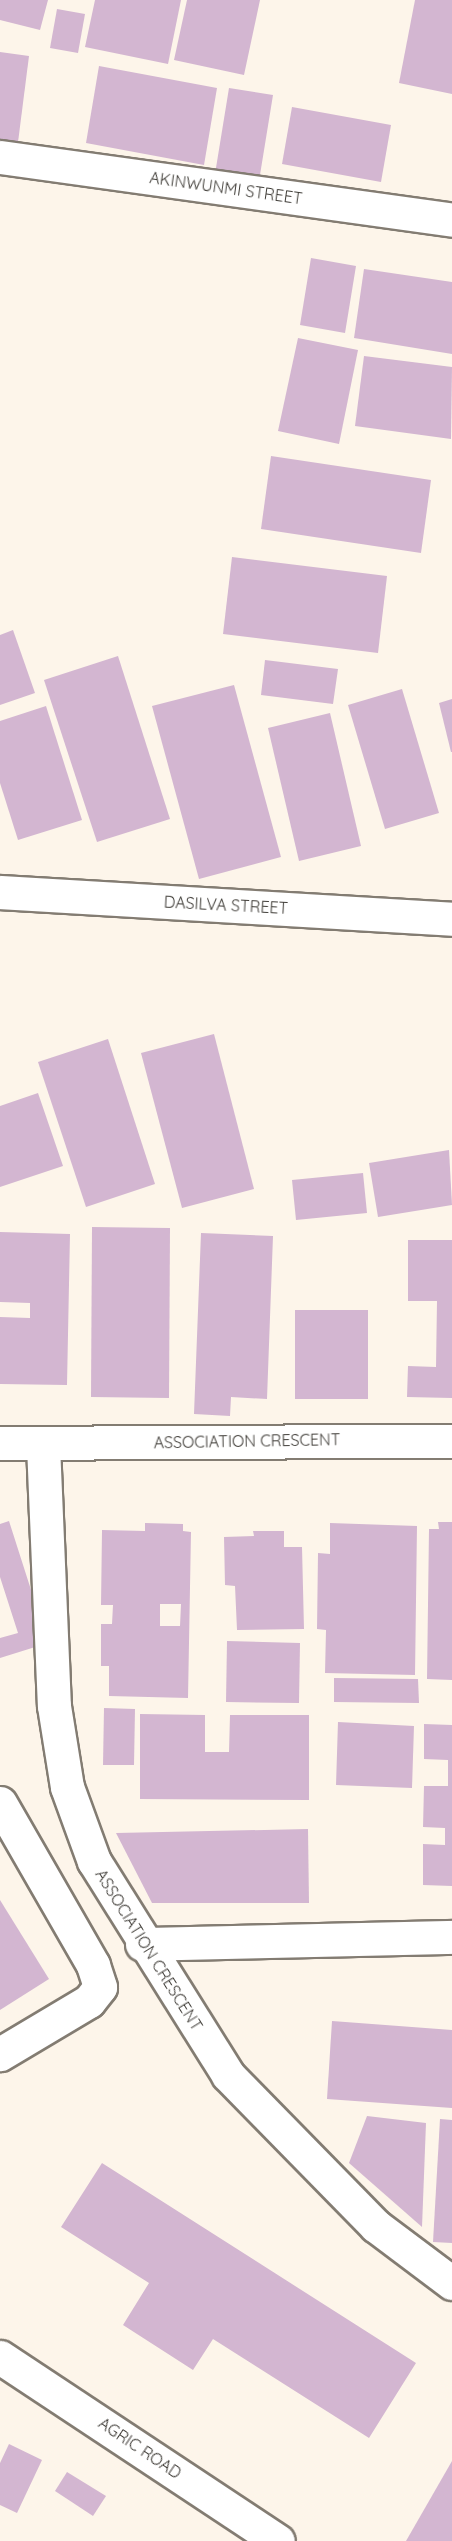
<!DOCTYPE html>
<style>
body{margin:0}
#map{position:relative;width:452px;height:2541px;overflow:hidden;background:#fdf5ea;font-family:Quicksand,sans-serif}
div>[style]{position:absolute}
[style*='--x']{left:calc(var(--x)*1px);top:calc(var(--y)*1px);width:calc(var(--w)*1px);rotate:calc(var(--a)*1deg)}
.building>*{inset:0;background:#d3b6d1}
.roads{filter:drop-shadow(2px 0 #837c72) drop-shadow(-2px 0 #837c72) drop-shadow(0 2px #837c72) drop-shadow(0 -2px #837c72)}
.minor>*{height:33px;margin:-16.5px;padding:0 16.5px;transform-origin:16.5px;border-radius:16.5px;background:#fff}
span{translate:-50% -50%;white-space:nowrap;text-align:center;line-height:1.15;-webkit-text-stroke:5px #fff;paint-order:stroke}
.street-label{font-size:16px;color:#3e3b36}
</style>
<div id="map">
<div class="building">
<i style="clip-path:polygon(0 0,48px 0,40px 30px,0 20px)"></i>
<i style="clip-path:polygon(95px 0,181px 0,168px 64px,85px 47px)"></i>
<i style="clip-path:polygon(187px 0,260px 0,244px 75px,174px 60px)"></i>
<i style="clip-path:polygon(415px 0,452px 0,452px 94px,399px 83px)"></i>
<i style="clip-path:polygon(57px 9px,85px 14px,78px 53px,50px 48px)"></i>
<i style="clip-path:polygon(0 52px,29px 56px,17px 150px,0 148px)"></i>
<i style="clip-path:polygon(99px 66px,217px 88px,204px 165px,86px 143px)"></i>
<i style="clip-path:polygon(229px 88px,273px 95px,259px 181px,215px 174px)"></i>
<i style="clip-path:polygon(292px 107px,391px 125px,381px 182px,282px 164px)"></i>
<i style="clip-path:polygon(311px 258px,356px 266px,345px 333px,300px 325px)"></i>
<i style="clip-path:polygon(364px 269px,452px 282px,452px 354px,354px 338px)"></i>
<i style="clip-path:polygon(298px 338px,358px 350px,339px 444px,278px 431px)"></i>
<i style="clip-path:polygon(364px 356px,452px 367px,451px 439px,355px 426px)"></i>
<i style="clip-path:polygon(271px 456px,431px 480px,421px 553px,261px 529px)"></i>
<i style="clip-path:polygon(232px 557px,387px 576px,378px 653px,223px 634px)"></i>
<i style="clip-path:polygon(13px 630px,35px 693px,0 705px,0 635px)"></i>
<i style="clip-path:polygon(118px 656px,170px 819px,97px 842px,44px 680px)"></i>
<i style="clip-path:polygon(265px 660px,338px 669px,333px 704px,261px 695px)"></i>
<i style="clip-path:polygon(234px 685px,281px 857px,199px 879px,152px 706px)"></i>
<i style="clip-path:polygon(402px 689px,439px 813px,385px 829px,348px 705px)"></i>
<i style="clip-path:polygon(452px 699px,452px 752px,451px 752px,439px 703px)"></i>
<i style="clip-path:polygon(46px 706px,82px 820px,18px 840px,0 783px,0 721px)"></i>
<i style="clip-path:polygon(330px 713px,361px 846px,299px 861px,268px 728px)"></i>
<i style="clip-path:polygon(214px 1034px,254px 1189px,182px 1208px,141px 1053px)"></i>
<i style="clip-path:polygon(108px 1039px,155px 1184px,86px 1207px,38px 1062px)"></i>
<i style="clip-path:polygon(38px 1093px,63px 1166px,0 1187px,0 1106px)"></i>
<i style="clip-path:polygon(449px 1150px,452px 1205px,378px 1217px,369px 1163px)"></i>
<i style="clip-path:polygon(363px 1173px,367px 1213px,296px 1220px,292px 1180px)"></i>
<i style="clip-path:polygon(92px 1227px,170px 1228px,169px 1398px,91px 1397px)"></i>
<i style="clip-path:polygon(0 1232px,70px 1234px,67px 1385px,0 1384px,0 1317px,30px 1318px,30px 1303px,0 1302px)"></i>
<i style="clip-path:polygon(201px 1233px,273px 1236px,267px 1399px,231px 1397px,230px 1416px,194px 1414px)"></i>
<i style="clip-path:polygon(408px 1240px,452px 1240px,452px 1398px,407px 1397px,408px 1366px,436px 1367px,437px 1301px,408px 1301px)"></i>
<i style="clip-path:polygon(295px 1310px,368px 1310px,368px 1399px,295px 1399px)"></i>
<i style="clip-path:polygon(9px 1521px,48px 1643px,0 1658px,0 1638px,18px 1633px,0 1577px,0 1524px)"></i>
<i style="clip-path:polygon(438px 1522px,452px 1522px,452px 1680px,427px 1679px,429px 1529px,439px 1529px)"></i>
<i style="clip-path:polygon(evenodd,145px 1523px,183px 1524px,183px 1531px,191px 1532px,188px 1698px,109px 1696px,109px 1666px,101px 1666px,101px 1624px,112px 1624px,113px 1605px,101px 1605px,102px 1530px,145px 1531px,145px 1523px,160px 1604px,181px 1604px,180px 1626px,160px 1626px,160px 1604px)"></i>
<i style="clip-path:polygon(330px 1523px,417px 1526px,415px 1675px,325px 1673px,326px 1630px,317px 1629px,318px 1553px,330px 1554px)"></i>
<i style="clip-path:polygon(253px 1531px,284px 1531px,284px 1547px,302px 1547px,304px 1629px,237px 1630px,235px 1586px,225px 1585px,224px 1537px,254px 1536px)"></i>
<i style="clip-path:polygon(227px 1641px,300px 1643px,299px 1703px,226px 1702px)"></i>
<i style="clip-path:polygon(334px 1678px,418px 1679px,419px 1703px,334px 1702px)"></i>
<i style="clip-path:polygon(104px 1708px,135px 1709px,134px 1765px,103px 1765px)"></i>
<i style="clip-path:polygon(140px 1714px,205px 1715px,205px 1752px,229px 1752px,230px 1715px,309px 1715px,309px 1800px,140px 1799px)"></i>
<i style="clip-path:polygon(338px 1722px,414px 1726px,412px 1788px,336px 1785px)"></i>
<i style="clip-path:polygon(424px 1724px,452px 1725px,452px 1886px,423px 1885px,423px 1844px,445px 1845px,445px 1828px,423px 1827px,424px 1786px,448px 1786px,448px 1760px,424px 1759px)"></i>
<i style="clip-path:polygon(308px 1829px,309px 1903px,152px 1903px,116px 1833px)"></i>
<i style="clip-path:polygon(0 1900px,49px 1979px,0 2010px)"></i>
<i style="clip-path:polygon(332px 2021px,452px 2030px,452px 2108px,327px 2099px)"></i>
<i style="clip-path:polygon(367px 2116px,426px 2123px,422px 2227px,349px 2163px)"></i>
<i style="clip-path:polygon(440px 2119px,452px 2120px,452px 2243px,433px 2242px)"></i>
<i style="clip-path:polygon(102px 2163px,416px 2363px,369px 2438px,213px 2339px,193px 2370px,123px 2325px,149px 2283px,61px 2227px)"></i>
<i style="clip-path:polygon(9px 2444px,42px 2460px,17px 2513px,0 2505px,0 2463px)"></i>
<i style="clip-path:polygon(452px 2461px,452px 2541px,406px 2541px)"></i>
<i style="clip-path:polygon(67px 2472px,106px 2496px,93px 2516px,55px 2491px)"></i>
</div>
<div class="roads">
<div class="minor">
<i style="--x:0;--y:157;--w:456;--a:7.9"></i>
<i style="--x:0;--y:892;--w:453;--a:3.4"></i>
<i style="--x:0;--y:1443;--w:452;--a:-0.3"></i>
<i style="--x:43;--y:1445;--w:261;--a:87.6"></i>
<i style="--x:54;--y:1706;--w:82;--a:80.9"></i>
<i style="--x:67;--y:1787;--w:79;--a:70"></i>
<i style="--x:94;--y:1861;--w:252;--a:57.9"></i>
<i style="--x:228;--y:2075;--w:211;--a:45.6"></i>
<i style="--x:376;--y:2226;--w:95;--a:36.9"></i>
<i style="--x:0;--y:1803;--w:187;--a:60.1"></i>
<i style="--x:93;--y:1965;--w:23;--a:72"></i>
<i style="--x:100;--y:1987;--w:18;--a:128"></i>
<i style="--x:89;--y:2001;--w:104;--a:149.2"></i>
<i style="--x:142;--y:1944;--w:310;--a:-1.3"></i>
<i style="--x:0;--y:2357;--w:333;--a:33.5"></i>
</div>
</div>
<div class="street-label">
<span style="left:226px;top:188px;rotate:8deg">AKINWUNMI STREET</span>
<span style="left:226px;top:905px;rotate:3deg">DASILVA STREET</span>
<span style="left:247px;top:1441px;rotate:-1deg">ASSOCIATION CRESCENT</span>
<span style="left:149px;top:1950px;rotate:58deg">ASSOCIATION CRESCENT</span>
<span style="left:140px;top:2448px;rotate:34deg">AGRIC ROAD</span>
</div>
</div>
